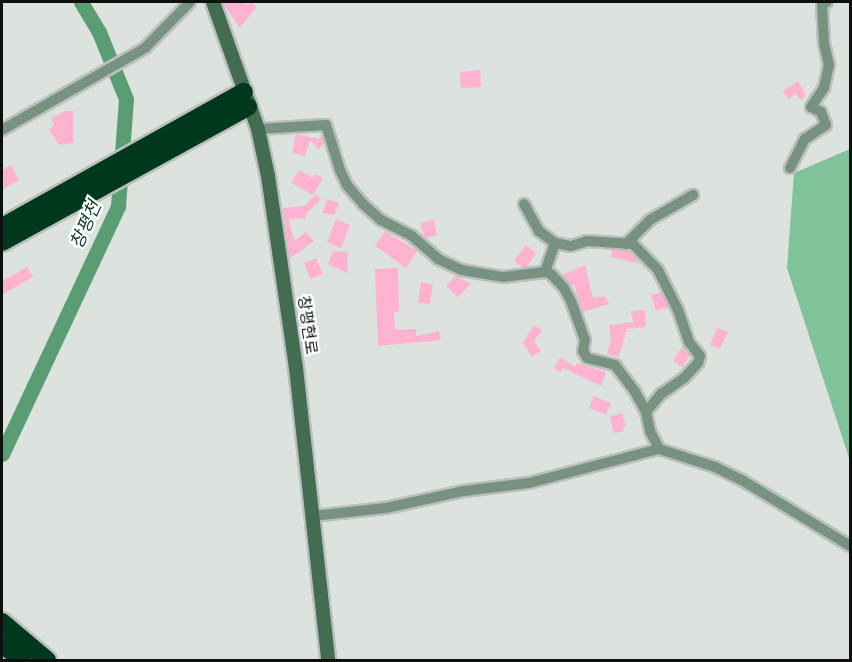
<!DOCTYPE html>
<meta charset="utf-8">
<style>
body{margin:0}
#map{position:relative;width:852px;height:662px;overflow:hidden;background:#dce2de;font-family:Figtree,"Noto Sans KR",sans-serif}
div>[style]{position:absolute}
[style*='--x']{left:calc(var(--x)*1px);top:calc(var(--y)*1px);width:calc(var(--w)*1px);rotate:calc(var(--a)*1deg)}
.forest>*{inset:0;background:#80c398}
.river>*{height:15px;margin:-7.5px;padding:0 7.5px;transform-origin:7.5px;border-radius:7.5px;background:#5a9d73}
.building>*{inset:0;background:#fdb3d0}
.roads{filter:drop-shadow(2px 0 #bbc0bd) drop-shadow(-2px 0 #bbc0bd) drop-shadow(0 2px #bbc0bd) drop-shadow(0 -2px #bbc0bd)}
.street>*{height:10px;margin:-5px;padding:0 5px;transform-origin:5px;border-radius:5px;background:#779280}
.secondary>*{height:14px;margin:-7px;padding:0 7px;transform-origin:7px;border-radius:7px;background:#436c52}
.highway>*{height:18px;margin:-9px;padding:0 9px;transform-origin:9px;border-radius:9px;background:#00381d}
span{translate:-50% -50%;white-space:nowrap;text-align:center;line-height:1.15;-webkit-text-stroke:4.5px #fff;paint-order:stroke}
.street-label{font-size:16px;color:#0e100f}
.water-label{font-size:18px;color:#0c4126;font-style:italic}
.frame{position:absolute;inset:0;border:3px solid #0e100f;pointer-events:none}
</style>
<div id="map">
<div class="forest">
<i style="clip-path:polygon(850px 149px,850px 461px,787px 268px,794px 173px)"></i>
</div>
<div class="river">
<i style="--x:2;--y:454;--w:274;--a:-64.9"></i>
<i style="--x:118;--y:206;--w:107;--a:-85.7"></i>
<i style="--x:126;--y:99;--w:72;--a:-111.9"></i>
<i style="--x:99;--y:32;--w:35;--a:-121"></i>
</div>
<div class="building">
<i style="clip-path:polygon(222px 2px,245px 2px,247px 5px,252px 2px,256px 8px,240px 28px)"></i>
<i style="clip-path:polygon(480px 70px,481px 87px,461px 88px,460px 72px)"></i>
<i style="clip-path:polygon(798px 81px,806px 96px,800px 100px,796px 94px,788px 99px,783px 91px)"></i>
<i style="clip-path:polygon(66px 111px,73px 111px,73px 143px,59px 145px,49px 129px,54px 126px,51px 118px)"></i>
<i style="clip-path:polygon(296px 134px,318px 139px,322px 136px,324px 144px,318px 149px,310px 140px,305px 156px,292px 153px)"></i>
<i style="clip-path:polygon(11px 165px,19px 180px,2px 190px,2px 170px)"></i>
<i style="clip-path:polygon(299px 170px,313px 178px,315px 174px,323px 178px,313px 195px,291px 183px)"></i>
<i style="clip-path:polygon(316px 194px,321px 199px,306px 214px,306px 218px,289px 219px,294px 241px,306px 232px,314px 241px,289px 259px,283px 208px,304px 206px)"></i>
<i style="clip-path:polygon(327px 199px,339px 203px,334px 215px,322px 213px)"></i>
<i style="clip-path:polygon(336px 219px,350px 225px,341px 248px,327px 242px)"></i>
<i style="clip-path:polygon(434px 220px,437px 235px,425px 238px,420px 223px)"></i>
<i style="clip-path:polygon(385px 231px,417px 251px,406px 268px,375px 246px)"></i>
<i style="clip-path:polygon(526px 245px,536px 253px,527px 267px,522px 267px,514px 261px)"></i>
<i style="clip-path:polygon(612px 250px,630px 251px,640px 264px,611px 257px)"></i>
<i style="clip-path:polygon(333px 251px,348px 252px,347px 273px,328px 264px)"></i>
<i style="clip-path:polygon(316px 258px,323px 274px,310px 279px,304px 263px)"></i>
<i style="clip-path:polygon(585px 265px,593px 298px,605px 296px,609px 304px,583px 312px,574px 285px,572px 286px,562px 275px)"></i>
<i style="clip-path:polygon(27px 267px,33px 277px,2px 295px,2px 281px)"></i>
<i style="clip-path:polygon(398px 268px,399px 312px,394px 312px,395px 330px,416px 329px,416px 336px,439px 331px,441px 340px,378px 346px,375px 269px)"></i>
<i style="clip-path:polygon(456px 276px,471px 284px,458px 297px,446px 286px)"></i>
<i style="clip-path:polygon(421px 282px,433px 284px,430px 304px,418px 303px)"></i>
<i style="clip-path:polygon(661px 292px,668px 307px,656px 311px,651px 295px)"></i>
<i style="clip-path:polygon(645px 310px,646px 327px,627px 329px,619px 357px,607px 354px,611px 340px,609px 325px,633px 322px,631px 311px)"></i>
<i style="clip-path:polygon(534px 325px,542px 330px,534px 341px,541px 351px,532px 357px,523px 342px)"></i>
<i style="clip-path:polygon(717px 328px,728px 332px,720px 349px,710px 345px)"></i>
<i style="clip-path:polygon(682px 347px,690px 355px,682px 367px,673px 361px)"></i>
<i style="clip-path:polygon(560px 357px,575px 367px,577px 363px,606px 372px,601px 386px,563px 368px,561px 372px,554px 368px)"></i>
<i style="clip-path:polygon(594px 396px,611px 403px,606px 415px,589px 408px)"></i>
<i style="clip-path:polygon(622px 413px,626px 426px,623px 427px,624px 431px,614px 433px,610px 416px)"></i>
</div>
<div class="roads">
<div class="street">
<i style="--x:258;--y:129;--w:68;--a:-3.4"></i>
<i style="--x:326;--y:125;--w:47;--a:72.7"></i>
<i style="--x:340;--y:170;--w:17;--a:65"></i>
<i style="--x:347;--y:185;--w:25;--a:50"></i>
<i style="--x:363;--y:204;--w:24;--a:42"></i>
<i style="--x:381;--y:220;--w:35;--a:27"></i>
<i style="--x:412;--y:236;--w:35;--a:41"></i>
<i style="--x:438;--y:259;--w:26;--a:25"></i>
<i style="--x:462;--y:270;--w:42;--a:9.7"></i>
<i style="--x:503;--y:277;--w:42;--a:-6.8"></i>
<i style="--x:545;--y:272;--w:6;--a:18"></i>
<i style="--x:551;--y:274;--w:19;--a:47"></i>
<i style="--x:564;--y:288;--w:15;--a:62"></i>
<i style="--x:571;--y:301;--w:41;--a:70.3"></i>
<i style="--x:585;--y:340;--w:11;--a:100"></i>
<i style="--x:583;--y:351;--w:8;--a:60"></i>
<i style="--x:587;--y:358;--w:29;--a:14"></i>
<i style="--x:615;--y:365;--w:31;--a:53"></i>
<i style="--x:634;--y:390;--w:25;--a:61"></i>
<i style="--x:646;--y:412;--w:19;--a:78"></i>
<i style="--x:650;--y:431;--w:20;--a:63"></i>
<i style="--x:2;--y:130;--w:165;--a:-29.8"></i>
<i style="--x:145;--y:48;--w:64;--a:-45.6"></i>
<i style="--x:790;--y:168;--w:33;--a:-63"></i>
<i style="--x:805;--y:139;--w:25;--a:-34"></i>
<i style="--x:826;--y:125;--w:14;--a:-111"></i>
<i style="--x:821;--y:112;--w:11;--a:-153"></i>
<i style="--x:811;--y:107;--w:23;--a:-56"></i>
<i style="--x:824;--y:88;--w:24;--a:-78"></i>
<i style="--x:829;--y:65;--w:23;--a:-103"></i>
<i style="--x:824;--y:43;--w:40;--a:-92.9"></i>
<i style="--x:822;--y:3;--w:5;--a:-11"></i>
<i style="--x:524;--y:204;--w:31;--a:61"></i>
<i style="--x:539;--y:231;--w:20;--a:37"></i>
<i style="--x:555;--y:243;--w:16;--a:11"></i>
<i style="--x:571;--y:246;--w:17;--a:-17"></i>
<i style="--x:587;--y:241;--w:46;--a:3.7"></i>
<i style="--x:633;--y:244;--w:36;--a:46"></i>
<i style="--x:658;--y:270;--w:45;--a:63.4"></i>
<i style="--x:678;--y:310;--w:34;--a:71"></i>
<i style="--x:689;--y:342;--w:18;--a:52"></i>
<i style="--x:700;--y:356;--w:7;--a:106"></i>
<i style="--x:698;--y:363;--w:21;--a:133"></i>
<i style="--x:684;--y:378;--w:28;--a:145"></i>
<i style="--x:661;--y:394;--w:23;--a:130"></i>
<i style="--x:626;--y:244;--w:34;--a:-45"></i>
<i style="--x:650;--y:220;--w:50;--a:-30.2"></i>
<i style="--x:545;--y:272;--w:31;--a:-71"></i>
<i style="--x:313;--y:516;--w:73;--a:-6.3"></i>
<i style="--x:386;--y:508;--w:80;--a:-12.3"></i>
<i style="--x:464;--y:491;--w:65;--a:-7"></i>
<i style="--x:529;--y:483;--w:134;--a:-14.7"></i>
<i style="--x:659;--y:449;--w:59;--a:17.8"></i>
<i style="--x:715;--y:467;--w:30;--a:26"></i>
<i style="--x:742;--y:480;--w:127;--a:31.4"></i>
</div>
<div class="secondary">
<i style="--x:213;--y:2;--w:135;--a:70.5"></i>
<i style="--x:258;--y:129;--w:48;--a:78"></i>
<i style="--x:268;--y:176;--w:194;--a:81.7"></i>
<i style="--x:296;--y:368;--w:294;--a:83.7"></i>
</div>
<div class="highway">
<i style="--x:2;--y:227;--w:277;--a:-29.2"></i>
<i style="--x:2;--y:242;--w:281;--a:-28.8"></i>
<i style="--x:2;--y:622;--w:59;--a:40.2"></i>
<i style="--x:2;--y:644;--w:26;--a:39"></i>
</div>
</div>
<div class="street-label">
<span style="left:307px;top:325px;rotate:82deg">창평현로</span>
</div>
<div class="water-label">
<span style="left:86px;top:225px;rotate:-66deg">창평천</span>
</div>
<div class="frame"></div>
</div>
